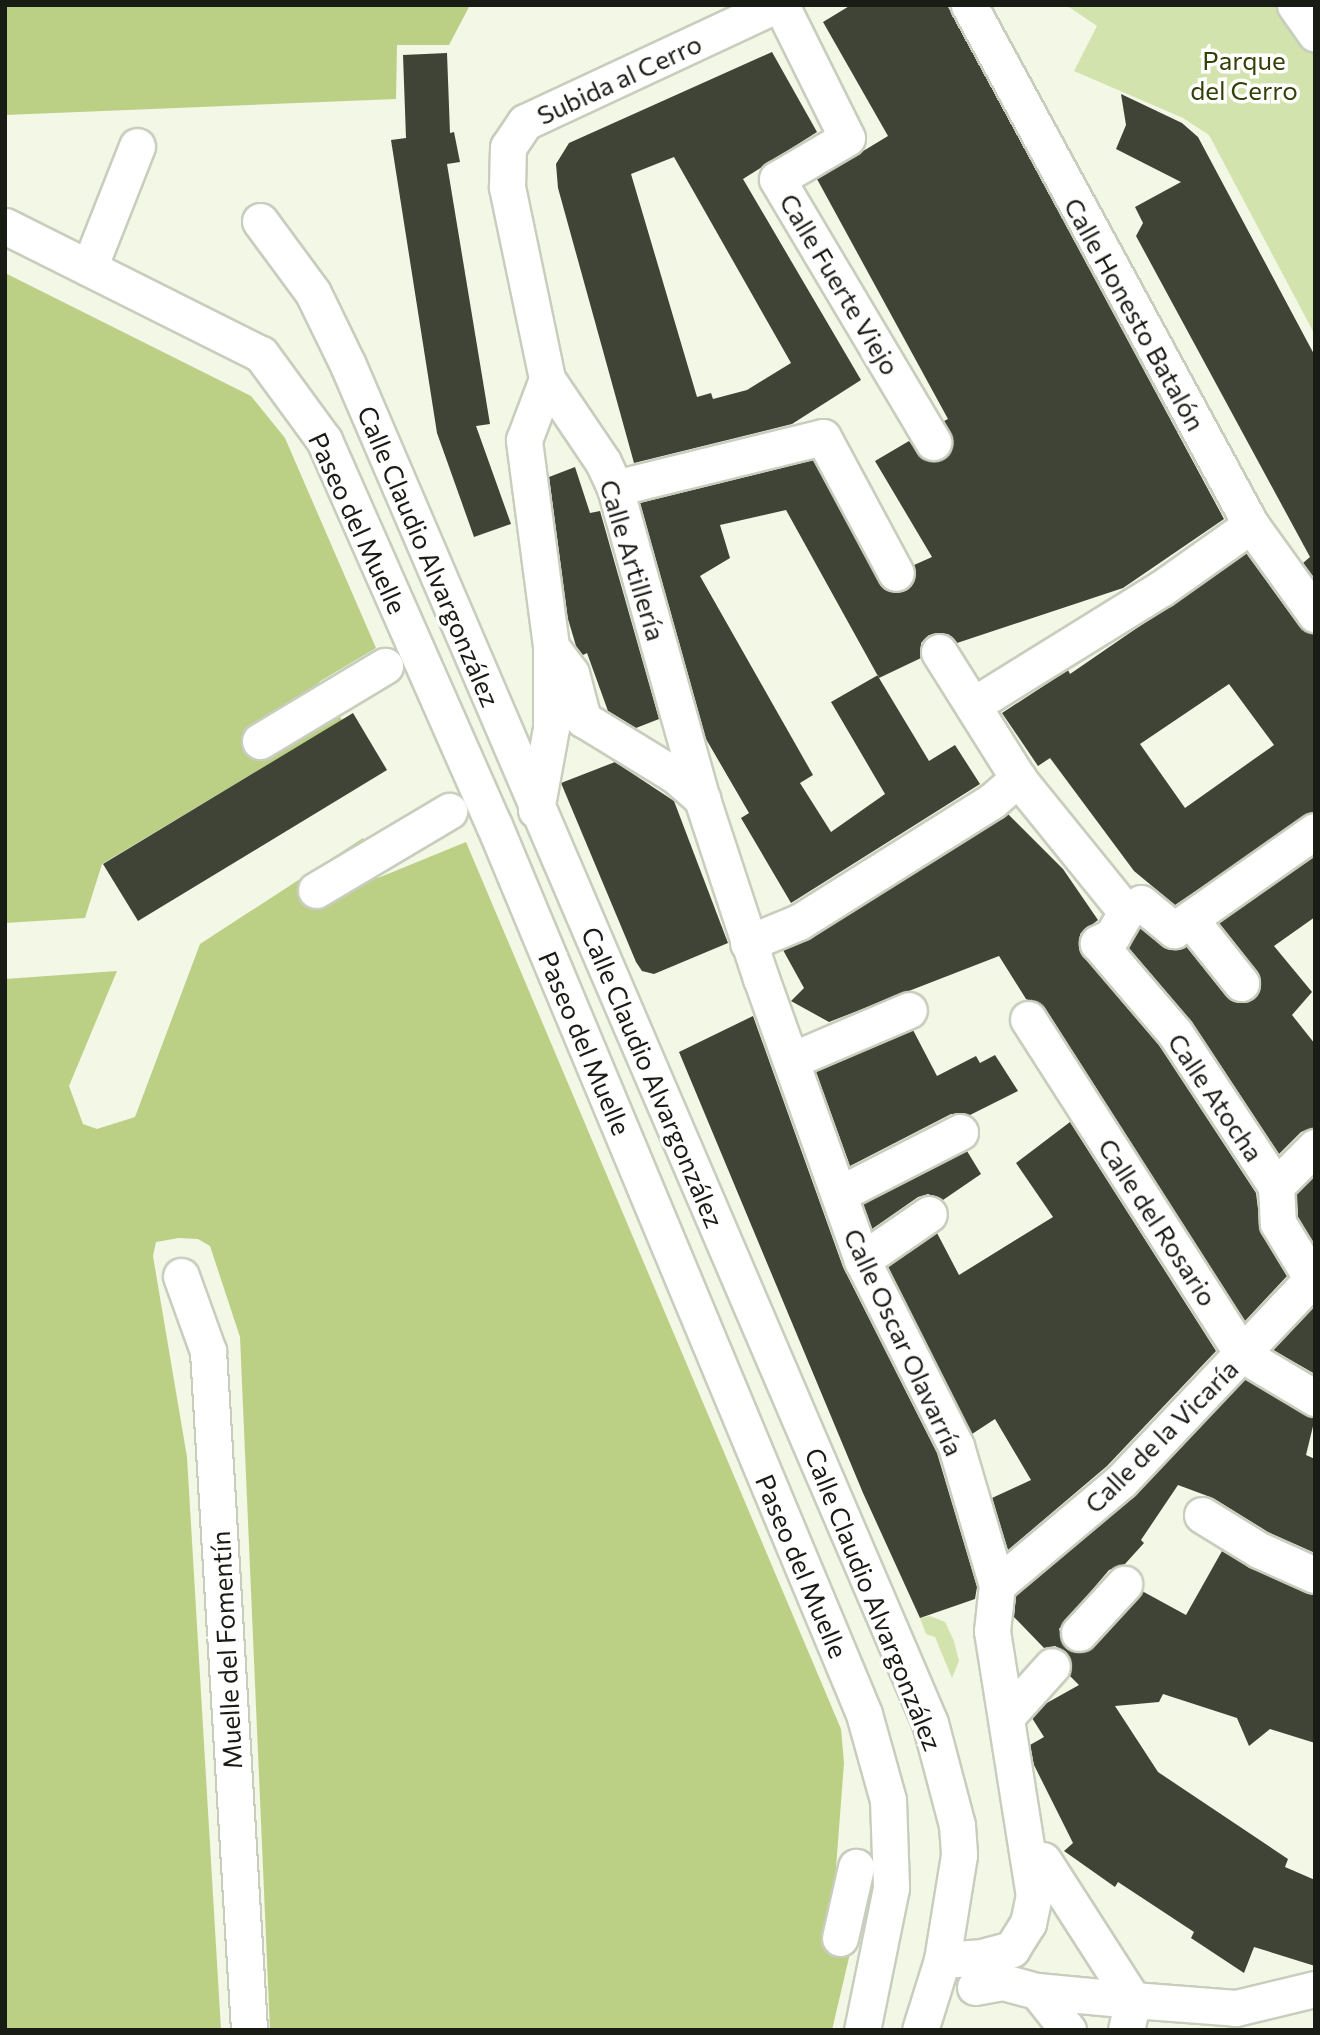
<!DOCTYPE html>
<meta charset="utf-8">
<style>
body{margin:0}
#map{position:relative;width:1320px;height:2035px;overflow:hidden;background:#f2f7e6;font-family:Commissioner,sans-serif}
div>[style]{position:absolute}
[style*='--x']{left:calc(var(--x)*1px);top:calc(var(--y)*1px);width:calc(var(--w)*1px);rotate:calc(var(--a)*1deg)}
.green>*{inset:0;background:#d3e3ad}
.water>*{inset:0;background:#bbd085}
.building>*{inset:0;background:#404437}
.roads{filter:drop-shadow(2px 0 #c8cdbd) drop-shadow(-2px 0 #c8cdbd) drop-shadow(0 2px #c8cdbd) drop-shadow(0 -2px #c8cdbd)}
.minor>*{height:35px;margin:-17.5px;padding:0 17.5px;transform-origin:17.5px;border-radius:17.5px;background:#fff}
span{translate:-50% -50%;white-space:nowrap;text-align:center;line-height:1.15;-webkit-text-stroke:7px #fff;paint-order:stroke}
.park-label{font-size:26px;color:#344007}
.street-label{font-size:26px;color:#191b15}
.frame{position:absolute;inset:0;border:7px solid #191b15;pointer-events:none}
</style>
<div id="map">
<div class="green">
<i style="clip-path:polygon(1066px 5px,1315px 5px,1315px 335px,1209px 135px,1183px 118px,1074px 71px,1097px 26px)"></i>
<i style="clip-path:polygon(930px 1616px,945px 1622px,954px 1641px,959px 1661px,952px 1678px,935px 1637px,926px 1634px,920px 1618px)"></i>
</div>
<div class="water">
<i style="clip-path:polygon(5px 5px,470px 5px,449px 45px,397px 45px,396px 99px,5px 115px)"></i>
<i style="clip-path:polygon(5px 273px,251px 396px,285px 438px,376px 648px,319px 682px,342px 720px,102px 864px,85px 918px,5px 923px)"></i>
<i style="clip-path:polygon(363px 838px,378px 878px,466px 842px,841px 1729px,844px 1763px,834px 1894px,863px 1898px,832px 2030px,270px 2030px,240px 1337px,210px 1246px,198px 1239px,179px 1238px,156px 1242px,153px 1256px,187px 1457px,221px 2030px,5px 2030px,5px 979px,117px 971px,69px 1086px,83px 1124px,97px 1129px,135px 1117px,200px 944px)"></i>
</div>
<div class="building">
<i style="clip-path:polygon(evenodd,851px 5px,947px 5px,1224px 519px,1123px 588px,957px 643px,948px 634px,929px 635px,921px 643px,921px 658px,879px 678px,929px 761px,955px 745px,980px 784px,791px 903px,741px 818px,749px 813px,706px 739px,640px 503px,813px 460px,885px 590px,906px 590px,913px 583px,914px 565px,932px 557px,875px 461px,909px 441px,924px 460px,943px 460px,953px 442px,944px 421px,948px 419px,817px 179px,888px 136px,823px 22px,851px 5px,786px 510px,879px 678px,878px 675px,831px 702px,885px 794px,831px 832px,800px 783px,813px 775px,700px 576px,730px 558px,720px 525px,786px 510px)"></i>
<i style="clip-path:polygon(evenodd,772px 52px,817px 132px,743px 179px,861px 380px,792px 424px,634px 463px,558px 188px,556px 164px,569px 143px,772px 52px,674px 157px,791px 363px,747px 390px,713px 399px,711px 393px,697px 397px,631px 174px,674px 157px)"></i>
<i style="clip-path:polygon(447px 53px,450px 133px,454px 132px,460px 162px,447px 164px,490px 424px,476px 426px,511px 524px,474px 537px,437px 433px,391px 140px,406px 138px,403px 55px)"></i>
<i style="clip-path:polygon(1121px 94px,1182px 123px,1198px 137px,1315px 356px,1315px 579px,1303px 563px,1310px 557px,1136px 236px,1143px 223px,1135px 207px,1181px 182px,1116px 149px,1126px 125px)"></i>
<i style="clip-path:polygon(575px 467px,590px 513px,600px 511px,659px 719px,636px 728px,608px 711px,587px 653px,583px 655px,576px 646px,568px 619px,549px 477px)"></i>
<i style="clip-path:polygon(evenodd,1246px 553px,1299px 626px,1315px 634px,1315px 811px,1175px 905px,1134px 871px,1050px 758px,1038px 766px,1002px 713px,1068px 670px,1070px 674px,1246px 553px,1229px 684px,1274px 745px,1185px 808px,1140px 744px,1229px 684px)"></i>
<i style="clip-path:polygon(353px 713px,387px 770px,138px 921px,103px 864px)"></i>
<i style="clip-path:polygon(615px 762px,674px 801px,728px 943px,654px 974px,642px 971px,636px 962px,561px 783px)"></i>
<i style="clip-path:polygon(1008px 814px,1063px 869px,1098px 920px,1080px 934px,1082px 955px,1159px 1045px,1256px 1193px,1261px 1233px,1287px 1276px,1245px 1321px,1045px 1008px,1026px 999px,999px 956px,829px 1022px,791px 1001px,804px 988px,783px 950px,810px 939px)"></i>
<i style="clip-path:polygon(1315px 856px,1315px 917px,1274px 946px,1312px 992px,1292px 1015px,1315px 1044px,1315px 1127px,1301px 1132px,1279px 1154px,1192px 1022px,1128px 947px,1140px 928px,1162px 946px,1174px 950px,1186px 946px,1226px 996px,1234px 1002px,1253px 999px,1260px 990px,1257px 971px,1219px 923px)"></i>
<i style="clip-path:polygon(753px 1016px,843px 1267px,937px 1453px,977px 1587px,975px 1599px,920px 1618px,863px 1493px,679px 1052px)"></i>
<i style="clip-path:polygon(913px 1030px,937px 1076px,976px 1056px,980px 1063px,995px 1055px,1018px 1091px,970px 1115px,951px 1114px,850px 1166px,816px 1072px)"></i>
<i style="clip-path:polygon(1070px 1122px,1216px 1351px,1107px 1466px,1008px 1550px,992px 1498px,1031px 1480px,995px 1419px,972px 1434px,888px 1267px,937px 1233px,959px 1275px,1053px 1217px,1016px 1163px)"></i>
<i style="clip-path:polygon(967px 1151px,981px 1174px,943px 1200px,928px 1194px,918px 1197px,872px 1229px,863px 1204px)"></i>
<i style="clip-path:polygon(1315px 1176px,1315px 1245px,1298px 1217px,1297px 1194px)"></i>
<i style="clip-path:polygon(1315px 1306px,1315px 1374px,1273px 1350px)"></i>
<i style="clip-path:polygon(1245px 1379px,1315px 1418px,1306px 1455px,1315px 1459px,1315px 1553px,1268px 1532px,1213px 1498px,1178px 1485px,1141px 1540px,1144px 1543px,1125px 1564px,1109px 1570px,1059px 1629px,1066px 1648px,1086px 1652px,1142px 1591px,1186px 1615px,1222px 1551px,1251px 1568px,1315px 1595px,1315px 1743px,1270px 1729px,1249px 1746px,1237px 1718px,1163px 1694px,1159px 1702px,1115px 1706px,1158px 1772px,1288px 1859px,1285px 1867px,1315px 1880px,1315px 1966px,1254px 1947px,1244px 1973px,1191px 1938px,1194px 1932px,1118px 1882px,1115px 1887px,1064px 1851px,1073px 1843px,1034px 1765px,1030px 1745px,1044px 1737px,1032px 1718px,1045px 1704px,1079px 1685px,1069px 1675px,1071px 1660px,1066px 1652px,1055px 1646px,1044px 1648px,1014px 1617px,1016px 1595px,1134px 1496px)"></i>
</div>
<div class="roads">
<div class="minor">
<i style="--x:776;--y:5;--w:277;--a:155"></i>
<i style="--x:525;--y:122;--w:30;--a:124"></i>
<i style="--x:508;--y:147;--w:40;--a:91.4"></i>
<i style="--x:507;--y:187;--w:196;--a:78.2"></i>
<i style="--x:547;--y:379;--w:100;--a:56"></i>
<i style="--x:603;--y:462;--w:29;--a:65"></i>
<i style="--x:615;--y:488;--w:323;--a:74.4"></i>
<i style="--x:702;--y:799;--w:188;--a:71.8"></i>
<i style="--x:761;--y:978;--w:300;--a:70.3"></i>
<i style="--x:862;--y:1260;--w:208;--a:63.2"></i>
<i style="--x:956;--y:1446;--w:145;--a:73.6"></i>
<i style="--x:997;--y:1585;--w:46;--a:96.2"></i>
<i style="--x:992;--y:1631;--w:267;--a:81"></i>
<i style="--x:1034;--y:1895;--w:29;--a:102"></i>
<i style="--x:1028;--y:1923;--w:31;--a:122"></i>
<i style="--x:1012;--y:1949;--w:30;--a:165"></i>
<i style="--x:983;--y:1957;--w:41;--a:175.8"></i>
<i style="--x:781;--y:5;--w:148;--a:63.6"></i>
<i style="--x:847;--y:138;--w:81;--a:149.6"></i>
<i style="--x:777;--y:179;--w:306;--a:59.3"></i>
<i style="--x:969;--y:5;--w:592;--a:61.53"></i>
<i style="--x:1251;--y:525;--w:110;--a:54.3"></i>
<i style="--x:1295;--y:5;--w:35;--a:55"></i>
<i style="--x:260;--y:221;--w:89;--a:53.6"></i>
<i style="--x:313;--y:293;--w:80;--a:64.1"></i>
<i style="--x:348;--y:365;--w:1477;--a:66.8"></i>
<i style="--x:930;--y:1723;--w:106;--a:75.2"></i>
<i style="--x:957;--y:1825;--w:30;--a:86"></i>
<i style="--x:959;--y:1855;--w:106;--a:99.2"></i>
<i style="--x:942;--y:1960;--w:73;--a:107.4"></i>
<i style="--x:5;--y:226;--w:286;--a:26.6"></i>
<i style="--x:261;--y:354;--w:107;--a:53.8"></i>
<i style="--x:324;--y:440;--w:421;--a:66.2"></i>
<i style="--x:494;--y:825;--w:963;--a:67.4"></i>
<i style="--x:864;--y:1714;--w:89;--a:74.4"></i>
<i style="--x:888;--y:1800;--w:88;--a:88"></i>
<i style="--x:891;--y:1888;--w:145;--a:101.5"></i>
<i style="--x:89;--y:268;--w:131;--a:-68.5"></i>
<i style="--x:615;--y:488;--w:214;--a:-13.8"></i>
<i style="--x:823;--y:437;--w:154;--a:61.8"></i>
<i style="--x:555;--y:652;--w:26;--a:53"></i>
<i style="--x:571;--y:673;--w:48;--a:75.4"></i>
<i style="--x:583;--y:719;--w:109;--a:31.5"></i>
<i style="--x:676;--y:776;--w:35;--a:41"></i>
<i style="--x:939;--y:652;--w:152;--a:57.9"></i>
<i style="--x:1020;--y:781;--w:169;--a:51"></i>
<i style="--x:1126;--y:912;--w:28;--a:120"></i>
<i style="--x:1112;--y:936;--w:16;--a:153"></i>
<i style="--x:1098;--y:943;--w:118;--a:49.5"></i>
<i style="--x:1175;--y:1033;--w:183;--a:56.6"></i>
<i style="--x:1276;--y:1186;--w:37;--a:87"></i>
<i style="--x:1278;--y:1223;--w:66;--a:58.7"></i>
<i style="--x:973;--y:705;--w:222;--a:-31.8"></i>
<i style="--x:1162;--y:588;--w:109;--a:-35.3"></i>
<i style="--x:260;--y:741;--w:146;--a:-31"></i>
<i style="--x:536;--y:810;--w:83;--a:-79.6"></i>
<i style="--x:551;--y:728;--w:82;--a:-90"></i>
<i style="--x:551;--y:646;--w:208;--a:-97.5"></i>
<i style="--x:524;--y:440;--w:65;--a:-69.3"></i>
<i style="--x:316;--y:890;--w:155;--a:-30.7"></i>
<i style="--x:1126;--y:912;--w:17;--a:-31"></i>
<i style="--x:1141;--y:903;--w:43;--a:39.3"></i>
<i style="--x:1174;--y:930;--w:172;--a:-35.1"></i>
<i style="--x:1190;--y:919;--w:82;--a:51.4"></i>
<i style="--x:748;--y:943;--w:55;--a:-22.4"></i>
<i style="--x:799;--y:922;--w:228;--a:-32.1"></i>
<i style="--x:992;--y:801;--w:35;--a:-41"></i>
<i style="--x:1028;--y:1019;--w:399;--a:57.4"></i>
<i style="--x:1243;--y:1355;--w:84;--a:30.8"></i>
<i style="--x:792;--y:1060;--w:127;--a:-23.1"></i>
<i style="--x:1276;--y:1186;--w:55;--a:-45"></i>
<i style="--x:839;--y:1194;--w:136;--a:-27.1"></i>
<i style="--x:862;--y:1260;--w:81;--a:-34.5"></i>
<i style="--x:181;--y:1276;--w:80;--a:70.2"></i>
<i style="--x:208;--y:1351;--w:680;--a:86.54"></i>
<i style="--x:1202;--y:1515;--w:67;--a:31.6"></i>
<i style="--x:1259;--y:1550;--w:61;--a:24.1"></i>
<i style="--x:997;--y:1585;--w:162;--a:-40"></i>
<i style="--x:1121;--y:1481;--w:282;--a:-46.6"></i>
<i style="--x:1079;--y:1633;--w:67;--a:-47.4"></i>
<i style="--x:1007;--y:1716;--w:67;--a:-48"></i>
<i style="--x:1043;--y:1860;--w:166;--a:57.3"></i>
<i style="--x:840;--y:1938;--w:73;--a:-77.3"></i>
<i style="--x:975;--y:1987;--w:28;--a:-10"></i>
<i style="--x:1003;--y:1982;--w:35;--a:15"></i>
<i style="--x:1037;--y:1991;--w:50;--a:51.5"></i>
<i style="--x:1037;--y:1991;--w:96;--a:5.4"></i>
<i style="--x:1126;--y:2030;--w:31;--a:-77"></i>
<i style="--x:1133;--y:2000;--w:103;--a:4.4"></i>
<i style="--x:1236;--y:2008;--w:81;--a:-13.5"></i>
</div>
</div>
<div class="park-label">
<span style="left:1244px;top:75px">Parque<br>del Cerro</span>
</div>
<div class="street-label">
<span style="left:619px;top:79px;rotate:-25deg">Subida al Cerro</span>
<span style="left:840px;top:284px;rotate:59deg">Calle Fuerte Viejo</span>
<span style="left:1135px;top:314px;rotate:61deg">Calle Honesto Batalón</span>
<span style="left:358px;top:523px;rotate:65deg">Paseo del Muelle</span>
<span style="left:429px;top:556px;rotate:67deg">Calle Claudio Alvargonzález</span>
<span style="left:633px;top:560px;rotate:73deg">Calle Artillería</span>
<span style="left:585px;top:1043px;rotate:67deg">Paseo del Muelle</span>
<span style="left:653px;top:1077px;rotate:67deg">Calle Claudio Alvargonzález</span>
<span style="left:1216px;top:1097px;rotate:56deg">Calle Atocha</span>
<span style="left:1158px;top:1222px;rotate:57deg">Calle del Rosario</span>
<span style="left:904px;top:1342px;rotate:65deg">Calle Oscar Olavarría</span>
<span style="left:1161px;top:1436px;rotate:-45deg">Calle de la Vicaría</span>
<span style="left:802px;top:1566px;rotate:67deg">Paseo del Muelle</span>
<span style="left:874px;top:1599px;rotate:68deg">Calle Claudio Alvargonzález</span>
<span style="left:226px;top:1650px;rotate:-93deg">Muelle del Fomentín</span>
</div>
<div class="frame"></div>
</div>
